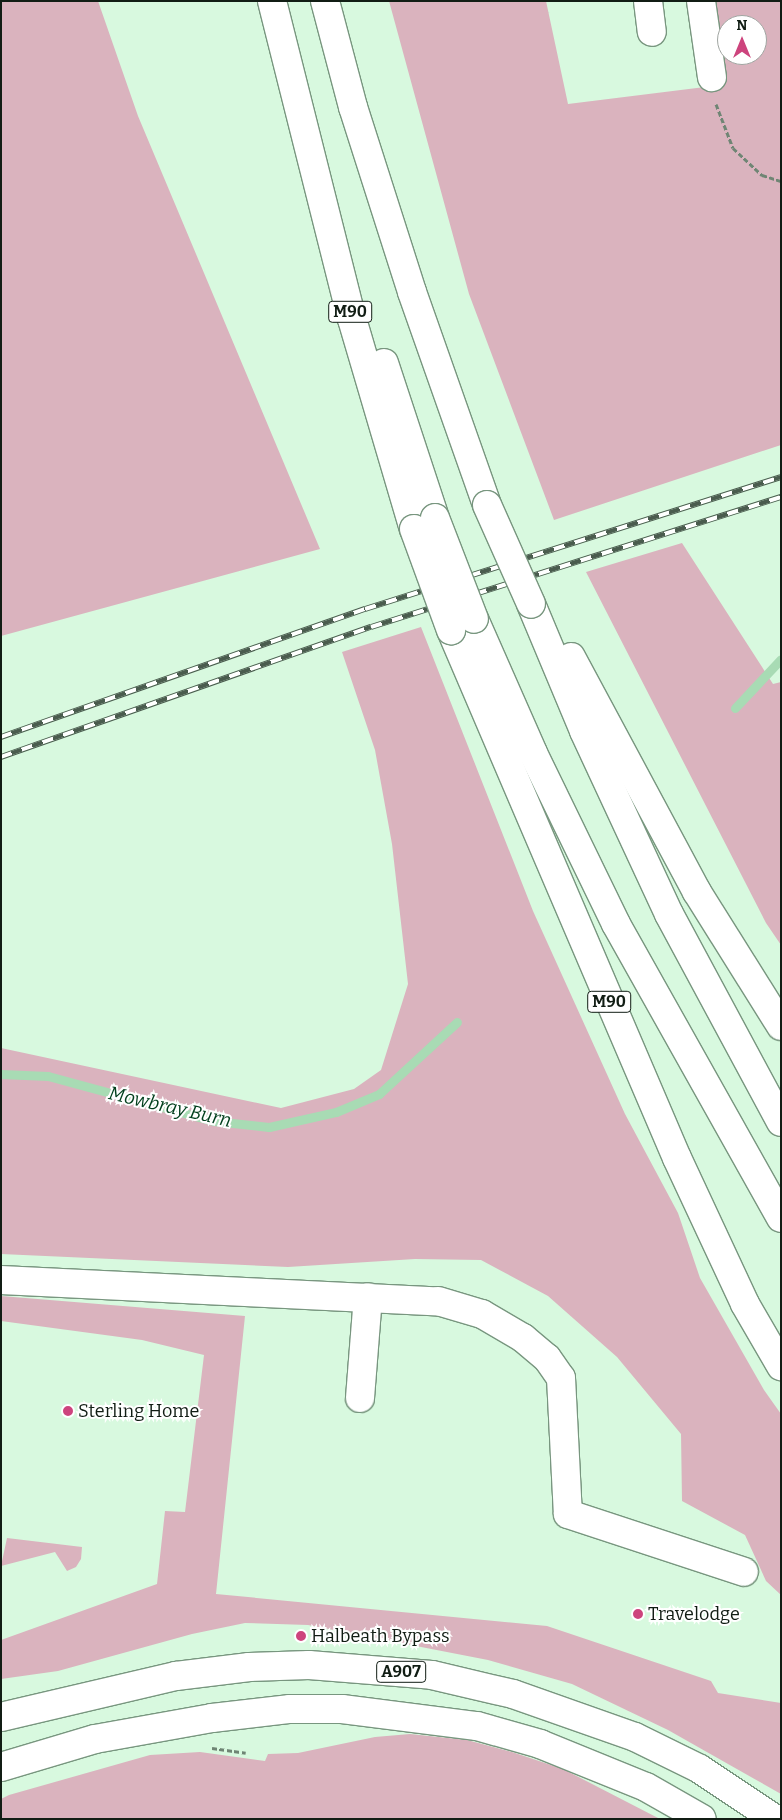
<!DOCTYPE html>
<style>
body{margin:0}
#map{position:relative;width:782px;height:1820px;overflow:hidden;background:#d8f9df;font-family:Bitter,serif}
div>[style]{position:absolute}
[style*='--x']{left:calc(var(--x)*1px);top:calc(var(--y)*1px);width:calc(var(--w)*1px);rotate:calc(var(--a)*1deg)}
.green>*{inset:0;background:#dab3be}
.stream>*{height:9px;margin:-4.5px;padding:0 4.5px;transform-origin:4.5px;border-radius:4.5px;background:#a8dbb4}
.path>*{height:3px;margin-top:-1.5px;transform-origin:0;background:repeating-linear-gradient(90deg,#6f8574 0 5px,transparent 0 7.5px)}
.roads{filter:drop-shadow(1px 0 #78967f) drop-shadow(-1px 0 #78967f) drop-shadow(0 1px #78967f) drop-shadow(0 -1px #78967f)}
.minor>*{height:28px;margin:-14px;padding:0 14px;transform-origin:14px;border-radius:14px;background:#fff}
.major>*{height:28px;margin:-14px;padding:0 14px;transform-origin:14px;border-radius:14px;background:#fff}
.highway>*{height:28px;margin:-14px;padding:0 14px;transform-origin:14px;border-radius:14px;background:#fff}
.rail>*{height:5.5px;margin-top:-2.75px;transform-origin:0;background:repeating-linear-gradient(90deg,#fff 0 11px,#4a5c4e 0 22px);box-sizing:border-box;border-block:1px solid #4a5c4e}
.bridges{filter:drop-shadow(1px 0 #78967f) drop-shadow(-1px 0 #78967f) drop-shadow(0 1px #78967f) drop-shadow(0 -1px #78967f)}
.highway-bridge>*{height:28px;margin:-14px;padding:0 14px;transform-origin:14px;border-radius:14px;background:#fff}
.dots>*{width:14px;height:14px;translate:-50% -50%;box-sizing:border-box;border:2px solid #fff;border-radius:50%}
span{translate:-50% -50%;white-space:nowrap;text-align:center;line-height:1.15;-webkit-text-stroke:4px #fff;paint-order:stroke}
.shield-label span{padding:1px 4px;background:#fff;border:1px solid;border-radius:4px;-webkit-text-stroke-width:0}
.shield-label{font-size:16px;color:#111d14;font-weight:700}
.poi-label{font-size:18px;color:#111d14}
.left{translate:0 -50%;text-align:left}
.water-label{font-size:19px;color:#013f1c;font-style:italic}
.frame{position:absolute;inset:0;border:2px solid #111d14;pointer-events:none}
.north{position:absolute;left:717px;top:15px;width:50px;height:50px;box-sizing:border-box;background:#fff;border:1px solid #a0a5a1;border-radius:50%;rotate:0deg;font-size:14px;font-weight:700;line-height:20px;text-align:center;color:#111d14}
.north::after{content:'';display:block;margin:auto;width:18px;height:22px;background:#cd447d;clip-path:polygon(50% 0,100% 100%,50% 72%,0 100%)}
</style>
<div id="map">
<div class="green">
<i style="clip-path:polygon(1px 1px,98px 1px,138px 116px,320px 549px,1px 636px)"></i>
<i style="clip-path:polygon(evenodd,389px 1px,546px 1px,568px 104px,721px 85px,714px 1px,781px 1px,781px 445px,554px 520px,469px 294px,389px 1px,727px 25px,757px 25px,757px 55px,727px 55px,727px 25px)"></i>
<i style="clip-path:polygon(682px 543px,773px 684px,781px 682px,781px 945px,766px 923px,586px 572px)"></i>
<i style="clip-path:polygon(421px 627px,533px 911px,625px 1114px,678px 1213px,700px 1278px,764px 1390px,781px 1414px,781px 1595px,766px 1581px,745px 1535px,682px 1501px,681px 1434px,617px 1357px,548px 1296px,481px 1260px,415px 1259px,288px 1267px,1px 1254px,1px 1048px,281px 1108px,354px 1089px,381px 1070px,408px 984px,392px 844px,375px 750px,342px 652px)"></i>
<i style="clip-path:polygon(1px 1296px,245px 1316px,216px 1594px,547px 1626px,711px 1681px,718px 1693px,781px 1703px,781px 1794px,668px 1730px,572px 1684px,488px 1660px,308px 1625px,245px 1623px,192px 1634px,58px 1671px,1px 1679px,1px 1640px,157px 1584px,165px 1511px,185px 1512px,204px 1355px,142px 1340px,1px 1321px)"></i>
<i style="clip-path:polygon(7px 1538px,82px 1547px,81px 1559px,76px 1567px,67px 1571px,55px 1552px,1px 1566px)"></i>
<i style="clip-path:polygon(410px 1734px,467px 1740px,512px 1752px,563px 1769px,660px 1819px,1px 1819px,1px 1799px,9px 1795px,150px 1755px,200px 1752px,265px 1761px,268px 1754px,298px 1753px,375px 1737px)"></i>
</div>
<div class="stream">
<i style="--x:735;--y:708;--w:67;--a:-46.8"></i>
<i style="--x:1;--y:1074;--w:47;--a:2.4"></i>
<i style="--x:48;--y:1076;--w:172;--a:15.2"></i>
<i style="--x:214;--y:1121;--w:55;--a:6.2"></i>
<i style="--x:269;--y:1127;--w:69;--a:-12.6"></i>
<i style="--x:336;--y:1112;--w:47;--a:-22.7"></i>
<i style="--x:379;--y:1094;--w:106;--a:-42.7"></i>
</div>
<div class="path">
<i style="--x:716;--y:104;--w:47;--a:68.9"></i>
<i style="--x:733;--y:148;--w:40;--a:43"></i>
<i style="--x:762;--y:175;--w:20;--a:18"></i>
<i style="--x:212;--y:1748;--w:34;--a:8"></i>
</div>
<div class="roads">
<div class="minor">
<i style="--x:648;--y:1;--w:31;--a:83"></i>
<i style="--x:701;--y:1;--w:77;--a:81.8"></i>
<i style="--x:1;--y:1280;--w:438;--a:2.8"></i>
<i style="--x:438;--y:1301;--w:46;--a:16.5"></i>
<i style="--x:482;--y:1314;--w:48;--a:30.3"></i>
<i style="--x:523;--y:1338;--w:31;--a:40"></i>
<i style="--x:547;--y:1358;--w:24;--a:55"></i>
<i style="--x:561;--y:1378;--w:136;--a:87.1"></i>
<i style="--x:568;--y:1514;--w:185;--a:18.2"></i>
<i style="--x:360;--y:1398;--w:101;--a:-85.5"></i>
</div>
<div class="major">
<i style="--x:1;--y:1717;--w:180;--a:-13.2"></i>
<i style="--x:176;--y:1676;--w:74;--a:-7"></i>
<i style="--x:249;--y:1667;--w:60;--a:-1.9"></i>
<i style="--x:309;--y:1665;--w:123;--a:4.6"></i>
<i style="--x:432;--y:1675;--w:83;--a:13.2"></i>
<i style="--x:513;--y:1694;--w:129;--a:19.4"></i>
<i style="--x:635;--y:1737;--w:72;--a:26.2"></i>
<i style="--x:700;--y:1769;--w:90;--a:33.7"></i>
<i style="--x:1;--y:1767;--w:98;--a:-16.6"></i>
<i style="--x:95;--y:1739;--w:119;--a:-10.2"></i>
<i style="--x:212;--y:1718;--w:79;--a:-6.6"></i>
<i style="--x:290;--y:1709;--w:52;--a:0"></i>
<i style="--x:342;--y:1709;--w:136;--a:7.2"></i>
<i style="--x:477;--y:1726;--w:66;--a:15.9"></i>
<i style="--x:540;--y:1744;--w:114;--a:22.1"></i>
<i style="--x:646;--y:1787;--w:64;--a:29.7"></i>
</div>
<div class="highway">
<i style="--x:272;--y:1;--w:328;--a:75.9"></i>
<i style="--x:352;--y:319;--w:219;--a:73.6"></i>
<i style="--x:325;--y:1;--w:110;--a:75.2"></i>
<i style="--x:353;--y:107;--w:194;--a:72.3"></i>
<i style="--x:412;--y:292;--w:226;--a:70.6"></i>
<i style="--x:384;--y:363;--w:163;--a:71.8"></i>
<i style="--x:531;--y:604;--w:138;--a:67.3"></i>
<i style="--x:584;--y:731;--w:202;--a:65.1"></i>
<i style="--x:669;--y:914;--w:236;--a:61.7"></i>
<i style="--x:474;--y:619;--w:146;--a:66.2"></i>
<i style="--x:533;--y:753;--w:190;--a:64.1"></i>
<i style="--x:616;--y:924;--w:337;--a:60.7"></i>
<i style="--x:451;--y:630;--w:574;--a:66.83"></i>
<i style="--x:677;--y:1158;--w:161;--a:65"></i>
<i style="--x:745;--y:1304;--w:72;--a:59.9"></i>
<i style="--x:571;--y:657;--w:267;--a:61.8"></i>
<i style="--x:697;--y:892;--w:158;--a:57.9"></i>
</div>
</div>
<div class="rail">
<i style="--x:1;--y:737;--w:386;--a:-19.4"></i>
<i style="--x:365;--y:609;--w:436;--a:-17.6"></i>
<i style="--x:1;--y:757;--w:392;--a:-19.4"></i>
<i style="--x:371;--y:627;--w:430;--a:-17.6"></i>
</div>
<div class="bridges">
<div class="highway-bridge">
<i style="--x:487;--y:505;--w:108;--a:66"></i>
<i style="--x:435;--y:518;--w:108;--a:68.9"></i>
<i style="--x:414;--y:529;--w:108;--a:69.9"></i>
</div>
</div>
<div class="dots">
<i style="left:68px;top:1411px;background:#cd447d"></i>
<i style="left:638px;top:1614px;background:#cd447d"></i>
<i style="left:301px;top:1636px;background:#cd447d"></i>
</div>
<div class="shield-label">
<span style="left:350px;top:312px">M90</span>
<span style="left:609px;top:1002px">M90</span>
<span style="left:401px;top:1672px">A907</span>
</div>
<div class="poi-label">
<span class="left" style="left:78px;top:1411px">Sterling Home</span>
<span class="left" style="left:648px;top:1614px">Travelodge</span>
<span class="left" style="left:311px;top:1636px">Halbeath Bypass</span>
</div>
<div class="water-label">
<span style="left:170px;top:1107px;rotate:13deg">Mowbray Burn</span>
</div>
<div class="frame"></div>
<div class="north">N</div>
</div>
